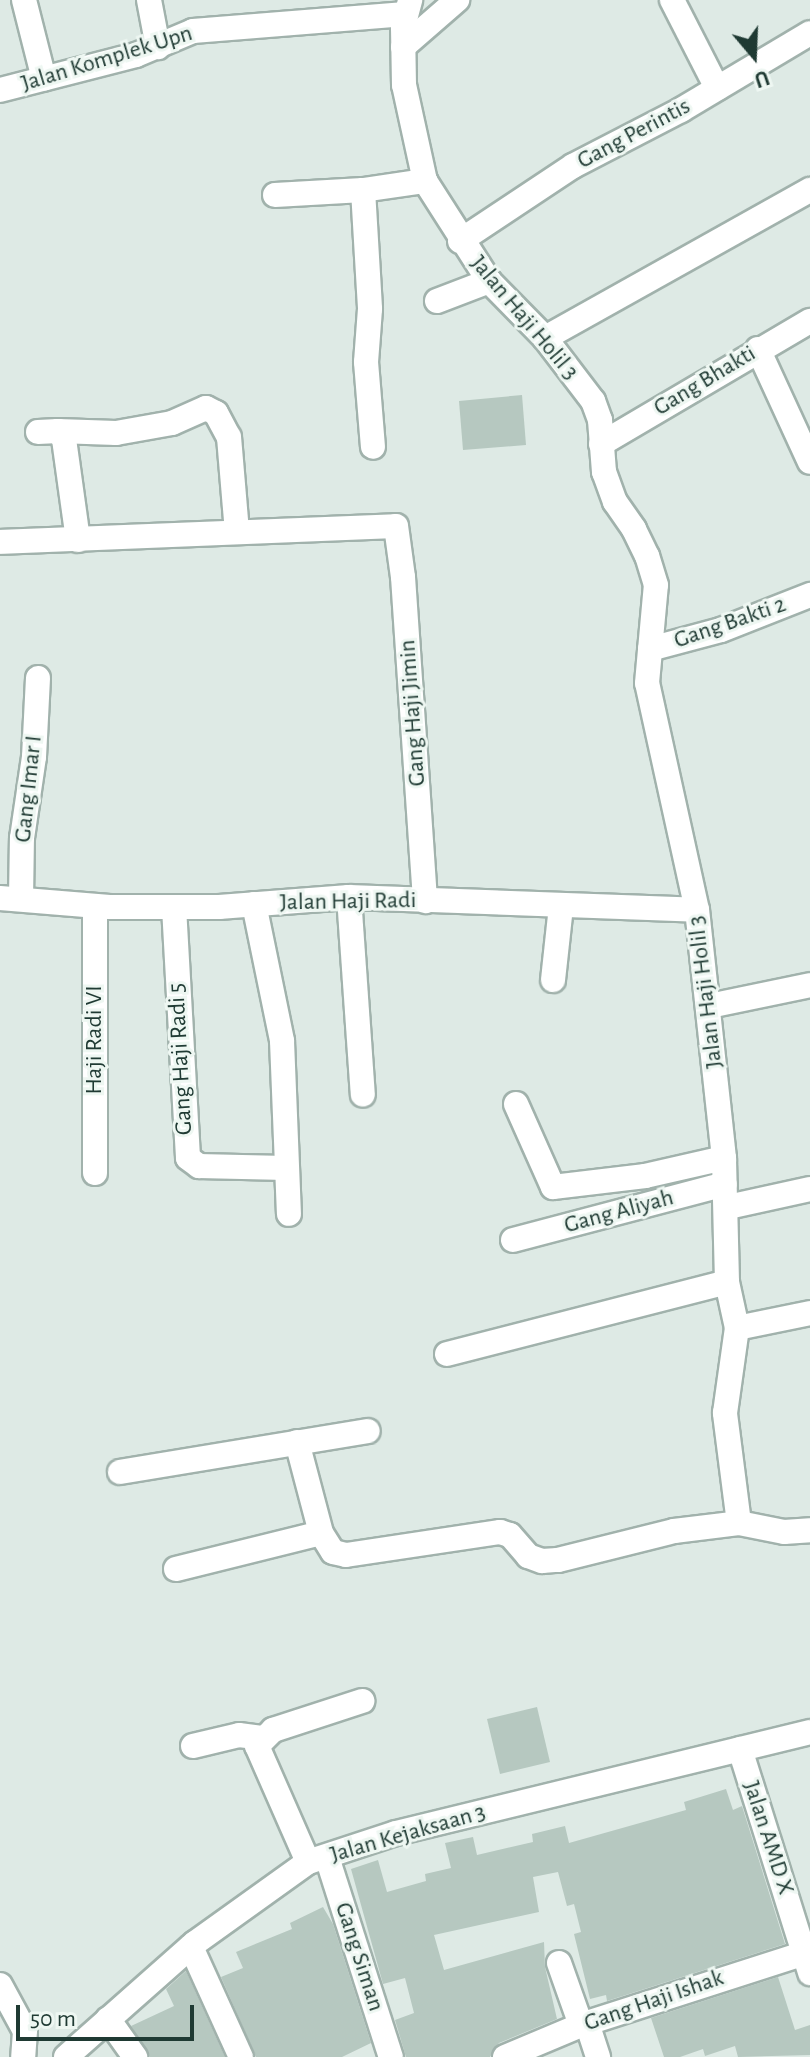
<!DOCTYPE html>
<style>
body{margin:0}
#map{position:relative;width:810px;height:2057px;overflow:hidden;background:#deeae5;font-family:"Alegreya Sans",sans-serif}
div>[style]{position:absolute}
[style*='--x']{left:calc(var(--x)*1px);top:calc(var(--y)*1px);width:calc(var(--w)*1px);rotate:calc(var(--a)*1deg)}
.building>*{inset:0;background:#b6c8c0}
.roads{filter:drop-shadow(2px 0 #a1b2ac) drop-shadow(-2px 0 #a1b2ac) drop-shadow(0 2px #a1b2ac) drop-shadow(0 -2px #a1b2ac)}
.minor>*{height:24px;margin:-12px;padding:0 12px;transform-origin:12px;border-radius:12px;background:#fff}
span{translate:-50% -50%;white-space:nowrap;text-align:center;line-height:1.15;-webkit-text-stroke:6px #eef7f2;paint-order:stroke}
.street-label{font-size:24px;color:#1f3a33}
.north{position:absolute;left:714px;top:16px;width:80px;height:80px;-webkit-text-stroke:6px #eef7f2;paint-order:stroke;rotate:161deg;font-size:22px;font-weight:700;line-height:32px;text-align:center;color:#1f3a33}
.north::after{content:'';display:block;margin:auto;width:28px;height:36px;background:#1f3a33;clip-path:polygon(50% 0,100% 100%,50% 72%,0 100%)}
.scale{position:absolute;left:16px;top:2005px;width:178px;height:36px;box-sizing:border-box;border:4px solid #1f3a33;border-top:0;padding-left:10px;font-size:24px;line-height:28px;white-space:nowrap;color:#1f3a33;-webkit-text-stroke:6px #eef7f2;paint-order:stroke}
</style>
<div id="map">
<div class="building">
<i style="clip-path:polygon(522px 395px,526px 445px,463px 450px,459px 401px)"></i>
<i style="clip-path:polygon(537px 1707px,550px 1762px,500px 1774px,487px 1719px)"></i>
<i style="clip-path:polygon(726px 1789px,733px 1810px,742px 1806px,785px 1944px,607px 2001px,606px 1995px,590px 1999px,574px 1934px,581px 1932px,574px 1904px,567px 1906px,558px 1872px,533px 1877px,539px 1912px,434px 1935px,444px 1970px,544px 1942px,545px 1967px,557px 2019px,499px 2043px,490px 2057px,406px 2057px,395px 2020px,414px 2013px,405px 1978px,383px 1984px,351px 1869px,378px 1860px,387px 1892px,426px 1881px,425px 1874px,451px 1868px,445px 1843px,473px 1837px,477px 1855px,533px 1842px,532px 1834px,565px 1826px,569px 1843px,686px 1810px,684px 1802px)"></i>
<i style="clip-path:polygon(323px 1907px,333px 1924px,371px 2043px,342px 2057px,256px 2057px,221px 1977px,243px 1968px,236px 1952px,292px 1929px,290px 1923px)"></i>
<i style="clip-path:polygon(186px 1971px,225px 2057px,150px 2057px,131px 2026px,174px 2006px,166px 1989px)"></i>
<i style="clip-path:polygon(778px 1977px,795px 2030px,810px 2025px,810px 2055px,738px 2057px,735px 2046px,705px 2056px,703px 2049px,680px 2057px,664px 2057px,651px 2018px)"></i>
</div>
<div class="roads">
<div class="minor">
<i style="--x:24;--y:0;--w:81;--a:75.8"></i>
<i style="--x:149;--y:0;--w:48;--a:79.2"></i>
<i style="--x:672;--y:0;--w:99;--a:62.9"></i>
<i style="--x:403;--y:47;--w:72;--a:-41"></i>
<i style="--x:0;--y:90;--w:140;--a:-14.4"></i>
<i style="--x:136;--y:55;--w:62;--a:-22.8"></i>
<i style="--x:193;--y:31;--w:213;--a:-4.6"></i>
<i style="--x:363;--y:190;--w:119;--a:86.6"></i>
<i style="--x:370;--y:309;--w:53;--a:94.3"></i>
<i style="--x:366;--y:362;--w:85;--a:85.3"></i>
<i style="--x:275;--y:195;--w:88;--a:-3.3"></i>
<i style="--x:363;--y:190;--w:63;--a:-8.3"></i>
<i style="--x:460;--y:241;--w:136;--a:-33.6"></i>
<i style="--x:573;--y:166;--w:122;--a:-27.4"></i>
<i style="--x:681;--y:110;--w:150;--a:-30.8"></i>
<i style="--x:437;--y:301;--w:56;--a:-21"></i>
<i style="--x:545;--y:338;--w:304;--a:-29.2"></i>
<i style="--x:758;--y:349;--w:124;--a:65.3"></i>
<i style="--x:58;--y:431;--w:58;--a:2"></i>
<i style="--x:116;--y:433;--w:57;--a:-10.1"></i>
<i style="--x:172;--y:423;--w:37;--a:-24"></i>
<i style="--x:206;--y:408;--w:11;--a:27"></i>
<i style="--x:216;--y:413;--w:27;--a:62"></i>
<i style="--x:229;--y:437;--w:95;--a:85.2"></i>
<i style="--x:38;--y:432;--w:20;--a:-3"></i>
<i style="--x:58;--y:431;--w:10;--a:53"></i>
<i style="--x:64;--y:439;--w:102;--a:82.1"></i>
<i style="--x:601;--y:444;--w:243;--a:-30.5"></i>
<i style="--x:0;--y:542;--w:396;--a:-2.3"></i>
<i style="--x:396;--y:526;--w:51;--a:82.2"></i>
<i style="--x:403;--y:577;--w:325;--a:86.1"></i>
<i style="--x:650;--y:649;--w:73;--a:-15"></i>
<i style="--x:721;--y:630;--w:96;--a:-21.5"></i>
<i style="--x:349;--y:897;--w:198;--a:86"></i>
<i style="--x:0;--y:898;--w:110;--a:4.7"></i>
<i style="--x:110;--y:907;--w:109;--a:0"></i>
<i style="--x:219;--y:907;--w:130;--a:-4.4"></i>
<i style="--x:349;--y:897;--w:348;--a:2.1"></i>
<i style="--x:21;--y:899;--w:61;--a:-89.1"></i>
<i style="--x:22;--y:838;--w:82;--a:-81.6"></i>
<i style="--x:34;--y:757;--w:79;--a:-87.1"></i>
<i style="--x:254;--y:904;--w:140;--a:78.4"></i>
<i style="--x:282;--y:1041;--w:173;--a:87.7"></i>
<i style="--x:174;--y:907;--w:251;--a:86.8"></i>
<i style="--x:188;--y:1158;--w:14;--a:36"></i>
<i style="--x:199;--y:1166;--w:86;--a:1.3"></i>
<i style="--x:553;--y:980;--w:74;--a:-83.8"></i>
<i style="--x:709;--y:1006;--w:103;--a:-11.7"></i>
<i style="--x:516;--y:1104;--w:91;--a:66"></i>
<i style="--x:553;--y:1187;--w:93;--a:-6.8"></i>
<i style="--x:645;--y:1176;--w:81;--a:-12.8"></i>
<i style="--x:95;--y:1173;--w:267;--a:-90"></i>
<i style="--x:728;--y:1207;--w:84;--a:-12.4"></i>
<i style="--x:513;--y:1240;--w:219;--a:-14.8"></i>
<i style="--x:737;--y:1328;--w:75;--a:-11.6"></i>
<i style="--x:447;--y:1354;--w:289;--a:-14.4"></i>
<i style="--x:297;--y:1442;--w:94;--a:75.2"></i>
<i style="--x:321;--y:1533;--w:22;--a:58"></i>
<i style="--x:333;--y:1552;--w:13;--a:13"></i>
<i style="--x:346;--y:1555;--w:156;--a:-8.5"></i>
<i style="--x:500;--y:1532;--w:10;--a:17"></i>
<i style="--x:510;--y:1535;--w:28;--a:49"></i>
<i style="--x:528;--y:1556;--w:15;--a:20"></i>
<i style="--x:542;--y:1561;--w:16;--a:-4"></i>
<i style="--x:558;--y:1560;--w:120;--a:-14"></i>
<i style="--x:674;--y:1531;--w:65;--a:-7"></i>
<i style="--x:739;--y:1523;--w:111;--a:-97.3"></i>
<i style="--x:725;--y:1413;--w:86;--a:-82"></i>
<i style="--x:737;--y:1328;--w:47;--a:-102.3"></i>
<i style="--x:727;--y:1282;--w:124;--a:-91.4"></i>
<i style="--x:724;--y:1158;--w:249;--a:-96.2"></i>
<i style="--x:697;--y:910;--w:232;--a:-102.4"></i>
<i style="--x:647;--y:683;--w:98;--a:-84.8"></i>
<i style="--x:656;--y:585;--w:30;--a:-107"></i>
<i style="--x:647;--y:556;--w:30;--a:-116"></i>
<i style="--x:634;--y:529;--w:33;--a:-125"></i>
<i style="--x:615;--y:502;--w:32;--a:-110"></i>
<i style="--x:604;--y:472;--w:52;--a:-94.4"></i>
<i style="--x:600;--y:420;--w:20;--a:-110"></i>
<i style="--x:593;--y:401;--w:79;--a:-127.3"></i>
<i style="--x:545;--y:338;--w:80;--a:-134.5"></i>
<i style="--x:489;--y:281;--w:119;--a:-122.6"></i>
<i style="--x:425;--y:181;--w:98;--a:-102.3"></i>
<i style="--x:404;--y:85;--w:58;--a:-91"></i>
<i style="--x:403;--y:27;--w:28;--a:-75"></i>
<i style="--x:120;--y:1472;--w:251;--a:-9.4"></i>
<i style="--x:739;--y:1523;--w:46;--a:11.3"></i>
<i style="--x:784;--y:1532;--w:26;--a:-4"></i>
<i style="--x:176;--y:1569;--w:149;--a:-13.9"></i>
<i style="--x:193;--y:1746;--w:47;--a:-13.4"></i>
<i style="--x:239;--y:1735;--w:23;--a:7"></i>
<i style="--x:740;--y:1749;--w:235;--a:72.6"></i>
<i style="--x:327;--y:1857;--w:210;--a:72.3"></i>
<i style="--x:308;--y:1862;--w:127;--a:-113.7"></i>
<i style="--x:257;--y:1746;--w:23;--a:-45"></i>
<i style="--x:273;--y:1730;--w:94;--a:-18"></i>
<i style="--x:191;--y:1947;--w:121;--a:65.6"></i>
<i style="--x:559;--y:1963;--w:66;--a:70.5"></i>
<i style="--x:0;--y:1985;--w:52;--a:61.5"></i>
<i style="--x:25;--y:2031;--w:26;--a:94"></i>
<i style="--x:108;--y:2019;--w:47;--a:54.6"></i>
<i style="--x:587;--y:2023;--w:36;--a:72"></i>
<i style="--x:66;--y:2057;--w:172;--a:-41.5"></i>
<i style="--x:195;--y:1943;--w:139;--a:-35.6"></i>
<i style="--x:308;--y:1862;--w:93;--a:-18.2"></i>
<i style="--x:396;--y:1833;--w:426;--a:-13.7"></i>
<i style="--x:505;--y:2057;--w:82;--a:-22.8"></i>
<i style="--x:581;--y:2025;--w:235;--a:-17.8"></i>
</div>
</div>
<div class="street-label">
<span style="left:107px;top:59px;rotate:-17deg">Jalan Komplek Upn</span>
<span style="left:634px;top:134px;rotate:-28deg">Gang Perintis</span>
<span style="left:524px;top:318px;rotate:50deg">Jalan Haji Holil 3</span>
<span style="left:705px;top:381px;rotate:-31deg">Gang Bhakti</span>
<span style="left:730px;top:623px;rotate:-19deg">Gang Bakti 2</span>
<span style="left:413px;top:713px;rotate:-94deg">Gang Haji Jimin</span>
<span style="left:29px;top:789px;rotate:-84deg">Gang Imar I</span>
<span style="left:348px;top:902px;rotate:-1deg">Jalan Haji Radi</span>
<span style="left:706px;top:992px;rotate:-97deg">Jalan Haji Holil 3</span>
<span style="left:95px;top:1040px;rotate:-90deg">Haji Radi VI</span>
<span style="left:181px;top:1059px;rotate:-93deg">Gang Haji Radi 5</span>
<span style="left:619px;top:1212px;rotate:-15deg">Gang Aliyah</span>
<span style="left:408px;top:1834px;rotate:-16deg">Jalan Kejaksaan 3</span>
<span style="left:768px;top:1838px;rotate:72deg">Jalan AMD X</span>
<span style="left:359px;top:1957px;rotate:72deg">Gang Siman</span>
<span style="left:654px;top:2001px;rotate:-19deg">Gang Haji Ishak</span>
</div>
<div class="north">U</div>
<div class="scale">50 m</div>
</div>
